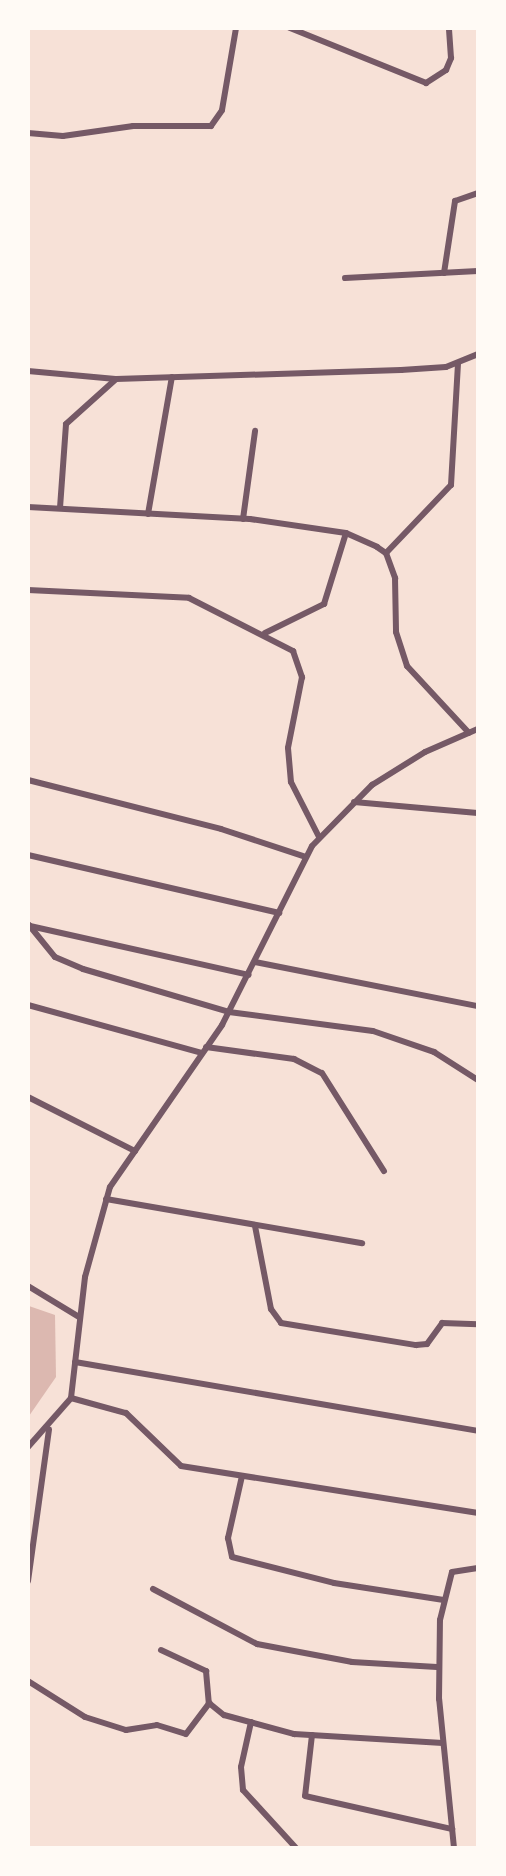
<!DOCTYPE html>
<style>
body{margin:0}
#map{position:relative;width:506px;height:1876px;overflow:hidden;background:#f7e1d7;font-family:Bitter,serif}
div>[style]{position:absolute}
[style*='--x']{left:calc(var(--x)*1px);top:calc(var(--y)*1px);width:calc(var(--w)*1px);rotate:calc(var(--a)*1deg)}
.water>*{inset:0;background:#dcb8b0}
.minor>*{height:6px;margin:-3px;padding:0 3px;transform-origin:3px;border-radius:3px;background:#755966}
span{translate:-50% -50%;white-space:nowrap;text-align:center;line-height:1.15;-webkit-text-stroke:4.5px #fffaf5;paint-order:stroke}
.frame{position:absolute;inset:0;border:30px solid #fffaf5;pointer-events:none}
</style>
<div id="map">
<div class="water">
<i style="clip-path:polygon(29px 1306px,55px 1315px,56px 1377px,29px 1416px)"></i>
</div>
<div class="minor">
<i style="--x:290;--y:28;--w:147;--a:22"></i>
<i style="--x:426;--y:83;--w:24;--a:-33"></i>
<i style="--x:446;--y:70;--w:13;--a:-67"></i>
<i style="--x:451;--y:58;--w:30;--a:-94"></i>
<i style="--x:28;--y:133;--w:35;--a:5"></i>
<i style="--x:63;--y:136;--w:71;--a:-8.1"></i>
<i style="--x:133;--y:126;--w:78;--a:0"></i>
<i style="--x:211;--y:126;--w:19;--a:-55"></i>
<i style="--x:222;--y:110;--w:83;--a:-80.3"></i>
<i style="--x:444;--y:273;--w:73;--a:-81.3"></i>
<i style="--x:455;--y:201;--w:24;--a:-19"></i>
<i style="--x:345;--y:278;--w:133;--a:-3"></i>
<i style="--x:28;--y:371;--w:88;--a:5.2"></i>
<i style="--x:116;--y:379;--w:285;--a:-1.8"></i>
<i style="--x:401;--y:370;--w:45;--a:-3.8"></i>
<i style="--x:446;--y:367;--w:35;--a:-22"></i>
<i style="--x:28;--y:507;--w:222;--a:3.1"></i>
<i style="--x:250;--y:519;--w:97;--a:8.3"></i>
<i style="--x:346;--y:533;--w:34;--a:24"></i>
<i style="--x:377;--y:547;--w:11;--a:34"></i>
<i style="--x:386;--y:553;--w:27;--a:70"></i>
<i style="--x:395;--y:578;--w:54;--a:88.9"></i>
<i style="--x:396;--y:632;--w:36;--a:72"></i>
<i style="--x:407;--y:666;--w:91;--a:47.2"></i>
<i style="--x:60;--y:508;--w:84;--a:-85.9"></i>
<i style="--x:66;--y:424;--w:67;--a:-42"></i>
<i style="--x:148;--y:514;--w:139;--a:-80.1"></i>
<i style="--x:243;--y:519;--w:89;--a:-82.2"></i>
<i style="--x:386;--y:553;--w:94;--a:-46.3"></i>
<i style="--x:451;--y:485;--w:121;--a:-86.7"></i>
<i style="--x:28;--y:590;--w:161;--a:2.8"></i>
<i style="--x:189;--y:598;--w:117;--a:27"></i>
<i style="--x:293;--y:651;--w:28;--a:71"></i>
<i style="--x:302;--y:677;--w:72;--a:101.2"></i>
<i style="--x:288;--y:748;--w:34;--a:85"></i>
<i style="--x:291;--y:782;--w:62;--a:63"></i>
<i style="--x:265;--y:633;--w:66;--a:-26.2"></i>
<i style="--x:324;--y:604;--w:74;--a:-72.8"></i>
<i style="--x:28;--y:780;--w:199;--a:14.2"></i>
<i style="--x:221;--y:829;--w:89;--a:18.2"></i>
<i style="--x:354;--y:802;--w:124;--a:5.1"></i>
<i style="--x:28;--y:855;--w:258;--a:13"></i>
<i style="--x:29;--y:925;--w:41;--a:50.9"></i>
<i style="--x:55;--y:957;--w:30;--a:23"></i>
<i style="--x:83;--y:969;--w:152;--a:16.4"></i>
<i style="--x:229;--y:1012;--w:145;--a:7.5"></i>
<i style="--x:373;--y:1031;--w:65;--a:19"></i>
<i style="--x:434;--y:1052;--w:52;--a:32.5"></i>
<i style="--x:30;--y:926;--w:224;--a:12.6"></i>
<i style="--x:255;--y:962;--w:227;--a:11.2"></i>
<i style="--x:28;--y:1005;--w:180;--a:15.4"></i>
<i style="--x:206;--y:1047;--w:89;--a:7.8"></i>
<i style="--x:294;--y:1059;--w:31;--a:27"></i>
<i style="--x:322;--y:1073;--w:116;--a:57.7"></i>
<i style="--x:28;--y:1097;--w:120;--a:26.8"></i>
<i style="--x:106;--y:1199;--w:260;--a:9.8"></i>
<i style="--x:255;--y:1226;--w:85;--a:79.1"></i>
<i style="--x:271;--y:1309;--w:17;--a:54"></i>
<i style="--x:281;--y:1323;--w:137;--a:9.3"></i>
<i style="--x:416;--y:1345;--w:11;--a:-5"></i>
<i style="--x:427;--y:1344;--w:26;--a:-54"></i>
<i style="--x:442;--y:1323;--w:36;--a:2"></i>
<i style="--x:28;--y:1286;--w:60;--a:31.3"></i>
<i style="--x:75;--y:1362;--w:409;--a:9.7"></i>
<i style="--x:71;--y:1398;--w:57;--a:15.3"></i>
<i style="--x:126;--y:1413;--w:76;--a:43.9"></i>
<i style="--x:181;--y:1466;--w:301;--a:9"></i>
<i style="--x:28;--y:1447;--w:65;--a:-48.7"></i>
<i style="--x:71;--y:1398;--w:122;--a:-83.4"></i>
<i style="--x:85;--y:1277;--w:93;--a:-74.5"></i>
<i style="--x:110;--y:1187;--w:197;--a:-55.3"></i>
<i style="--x:222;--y:1025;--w:200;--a:-63.3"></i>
<i style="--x:312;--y:846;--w:86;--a:-45.5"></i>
<i style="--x:372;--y:785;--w:62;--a:-31.9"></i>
<i style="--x:425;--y:752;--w:58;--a:-23.5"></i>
<i style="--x:242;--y:1476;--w:64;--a:102.7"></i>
<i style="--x:228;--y:1538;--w:19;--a:78"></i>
<i style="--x:232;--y:1557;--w:105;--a:14.3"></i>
<i style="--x:334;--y:1583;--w:111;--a:8.8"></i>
<i style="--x:28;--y:1581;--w:153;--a:-82.1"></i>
<i style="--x:153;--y:1589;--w:118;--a:27.9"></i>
<i style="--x:257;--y:1644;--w:97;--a:10.7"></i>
<i style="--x:352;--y:1662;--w:85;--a:3.4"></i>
<i style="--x:161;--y:1650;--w:50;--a:25"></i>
<i style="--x:206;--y:1671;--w:32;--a:85"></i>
<i style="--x:209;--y:1703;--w:19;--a:39"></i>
<i style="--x:224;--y:1715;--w:73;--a:15.2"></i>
<i style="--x:294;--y:1734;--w:149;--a:3.5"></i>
<i style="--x:28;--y:1681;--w:67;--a:32.3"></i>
<i style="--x:85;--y:1717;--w:43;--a:17.6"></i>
<i style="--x:126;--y:1730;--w:31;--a:-9"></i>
<i style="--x:157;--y:1725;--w:30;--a:17"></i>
<i style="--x:186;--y:1734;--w:39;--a:-53"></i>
<i style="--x:251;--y:1722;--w:46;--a:102.5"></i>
<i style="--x:241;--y:1767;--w:23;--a:85"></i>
<i style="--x:243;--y:1790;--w:79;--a:47.6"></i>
<i style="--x:312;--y:1735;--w:61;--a:96.5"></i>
<i style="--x:305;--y:1796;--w:151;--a:12.7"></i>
<i style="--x:454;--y:1848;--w:150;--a:-95.7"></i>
<i style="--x:439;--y:1699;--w:79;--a:-89.3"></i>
<i style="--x:440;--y:1620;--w:49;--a:-76"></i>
<i style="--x:452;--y:1572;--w:26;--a:-9"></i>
</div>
<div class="frame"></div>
</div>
